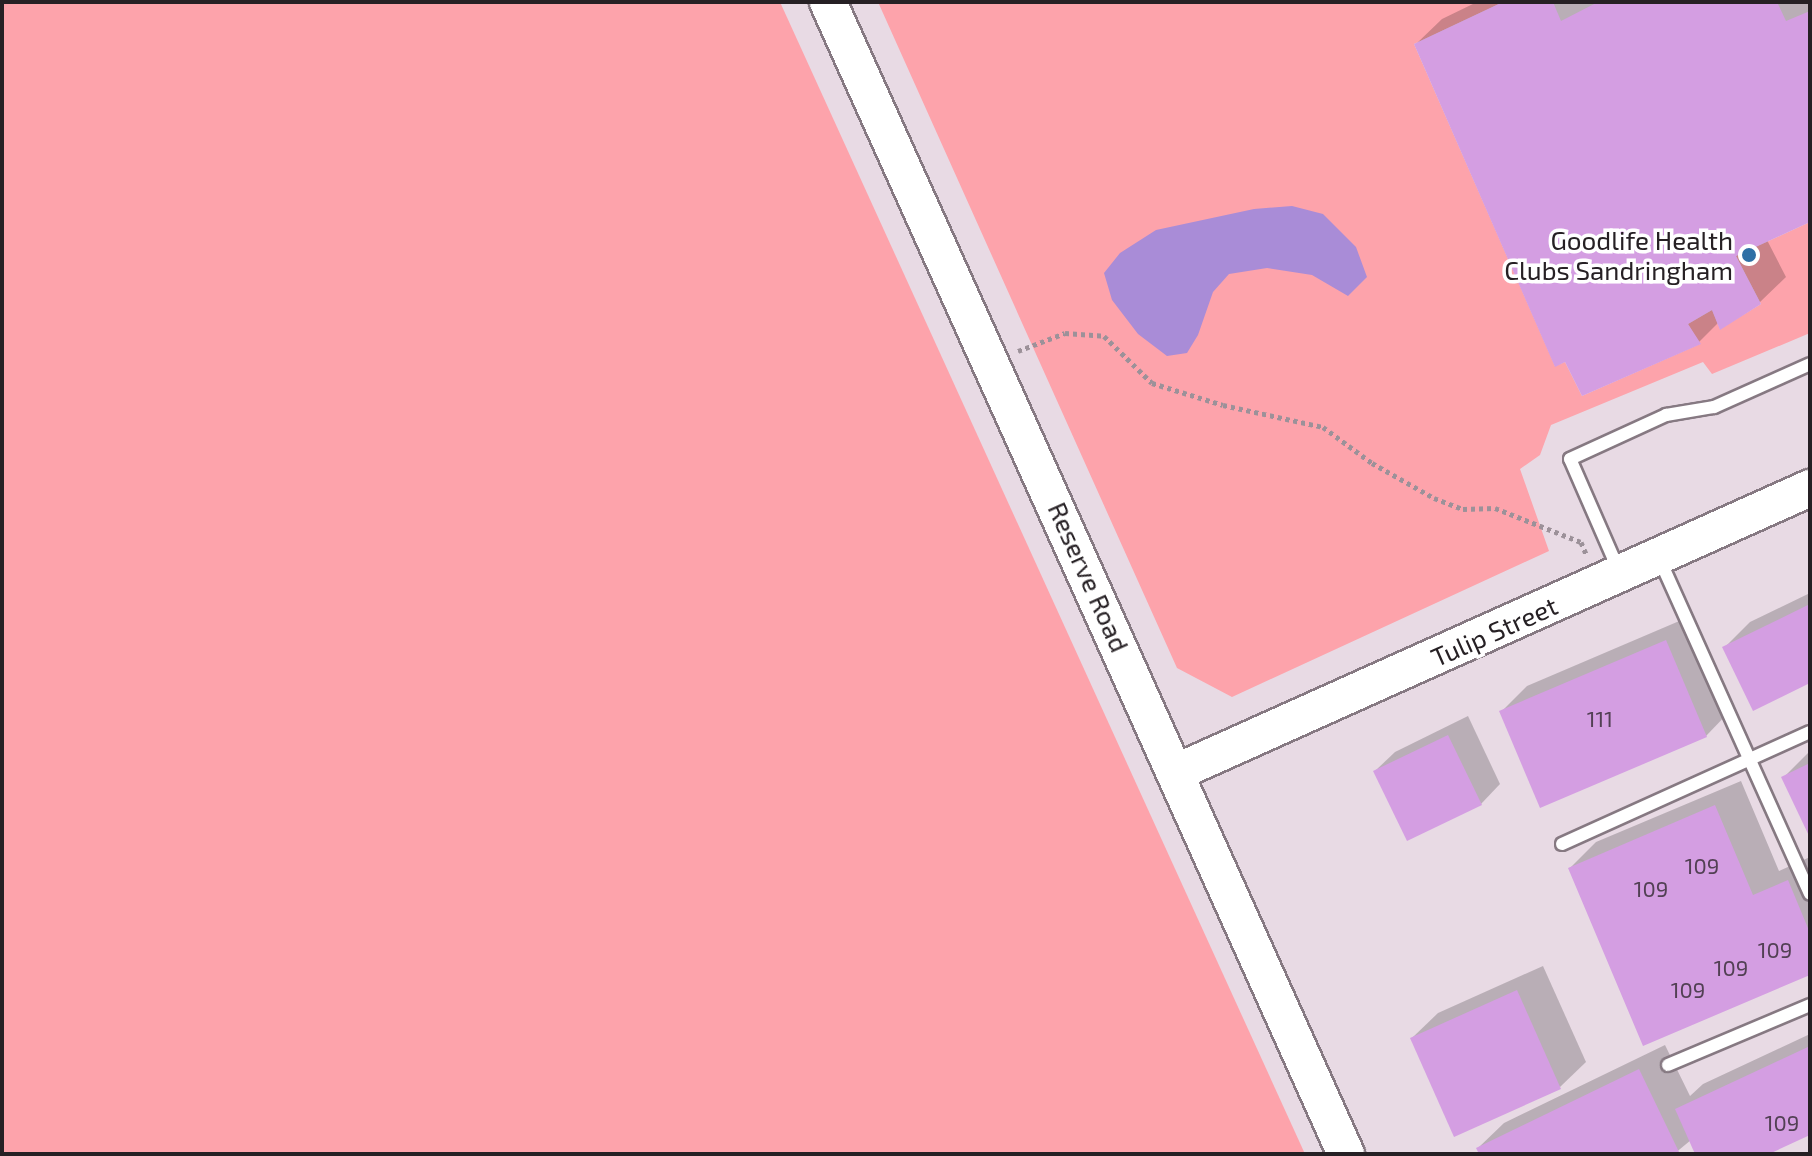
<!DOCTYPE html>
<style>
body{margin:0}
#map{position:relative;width:1812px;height:1156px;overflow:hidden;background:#e8dae4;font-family:"Exo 2",sans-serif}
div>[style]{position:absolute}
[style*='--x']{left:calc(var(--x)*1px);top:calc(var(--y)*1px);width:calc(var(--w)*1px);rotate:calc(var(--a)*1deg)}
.green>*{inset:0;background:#fda3ab}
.water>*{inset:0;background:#a98cd7}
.shadow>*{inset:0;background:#0003}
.building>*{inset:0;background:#d49ee2}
.path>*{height:5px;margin-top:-2.5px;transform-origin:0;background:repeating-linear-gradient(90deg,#9c9199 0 4px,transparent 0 8px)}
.roads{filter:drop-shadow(2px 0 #867982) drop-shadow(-2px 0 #867982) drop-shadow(0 2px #867982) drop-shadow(0 -2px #867982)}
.lane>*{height:12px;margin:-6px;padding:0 6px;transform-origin:6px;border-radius:6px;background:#fff}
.secondary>*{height:36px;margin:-18px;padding:0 18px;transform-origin:18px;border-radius:18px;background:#fff}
.dots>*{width:22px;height:22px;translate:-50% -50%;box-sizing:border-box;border:4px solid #fff;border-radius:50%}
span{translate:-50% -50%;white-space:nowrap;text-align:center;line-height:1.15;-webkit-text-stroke:7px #fff;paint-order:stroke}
.number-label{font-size:22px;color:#524054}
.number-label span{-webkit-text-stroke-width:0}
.poi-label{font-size:26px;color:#262024}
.right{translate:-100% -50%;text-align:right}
.street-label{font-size:26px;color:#262024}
.frame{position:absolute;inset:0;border:4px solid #262024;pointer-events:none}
</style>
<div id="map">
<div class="green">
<i style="clip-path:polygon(2px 2px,780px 2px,1305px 1154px,2px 1154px)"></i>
<i style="clip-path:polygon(878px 2px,1503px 2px,1414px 44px,1555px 366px,1565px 362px,1582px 396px,1700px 344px,1688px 324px,1712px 310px,1720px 329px,1761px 304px,1736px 256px,1810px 222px,1810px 333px,1712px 374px,1703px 362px,1551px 425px,1540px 455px,1520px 469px,1549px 551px,1232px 697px,1177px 668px)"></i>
</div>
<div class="water">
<i style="clip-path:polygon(1292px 206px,1323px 214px,1356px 247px,1367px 277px,1348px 296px,1312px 275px,1267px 268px,1229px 274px,1213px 292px,1198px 335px,1187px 353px,1167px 356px,1138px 334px,1112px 300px,1104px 273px,1120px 253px,1156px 230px,1254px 209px)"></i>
</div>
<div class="shadow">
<i style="clip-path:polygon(1477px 2px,1810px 2px,1810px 220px,1767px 240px,1786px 277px,1760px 302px,1719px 322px,1699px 342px,1416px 44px,1442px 19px)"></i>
<i style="clip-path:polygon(1810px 593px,1810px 680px,1725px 647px,1750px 622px)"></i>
<i style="clip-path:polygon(1691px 616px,1731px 710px,1706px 736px,1501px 712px,1527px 686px)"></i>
<i style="clip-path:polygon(1468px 716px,1500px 784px,1481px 804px,1375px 771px,1395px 752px)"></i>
<i style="clip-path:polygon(1809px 752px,1810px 752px,1810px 833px,1783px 778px)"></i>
<i style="clip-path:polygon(1741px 781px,1779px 871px,1810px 857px,1810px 973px,1570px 868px,1596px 842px)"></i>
<i style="clip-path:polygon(1543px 966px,1586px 1062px,1560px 1087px,1412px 1038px,1438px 1013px)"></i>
<i style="clip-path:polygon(1810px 1034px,1810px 1133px,1765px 1154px,1698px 1154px,1691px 1140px,1674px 1154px,1481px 1154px,1478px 1148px,1504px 1123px,1665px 1045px,1690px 1096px,1703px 1084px)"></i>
</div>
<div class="building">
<i style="clip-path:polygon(1503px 2px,1553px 2px,1561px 21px,1598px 2px,1777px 2px,1786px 21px,1810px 11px,1810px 222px,1736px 256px,1761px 304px,1720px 330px,1712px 310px,1688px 324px,1701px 344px,1582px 396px,1565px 362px,1555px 367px,1414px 44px)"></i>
<i style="clip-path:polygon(1810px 604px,1810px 683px,1753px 711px,1722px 647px)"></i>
<i style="clip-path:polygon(1666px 640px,1707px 737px,1540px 808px,1499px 711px)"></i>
<i style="clip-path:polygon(1448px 735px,1482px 805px,1407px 841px,1373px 771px)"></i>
<i style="clip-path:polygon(1810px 763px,1810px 838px,1781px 777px)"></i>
<i style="clip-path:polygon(1715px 805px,1753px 895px,1788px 880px,1810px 933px,1810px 975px,1643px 1046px,1568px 868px)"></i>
<i style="clip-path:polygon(1517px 990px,1561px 1089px,1454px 1137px,1410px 1038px)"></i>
<i style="clip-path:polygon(1810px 1046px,1810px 1135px,1769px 1154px,1695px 1154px,1675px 1109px)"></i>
<i style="clip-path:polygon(1639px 1069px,1680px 1154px,1479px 1154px,1476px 1148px)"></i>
</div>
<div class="path">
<i style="--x:1018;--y:351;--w:50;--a:-21"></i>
<i style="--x:1065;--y:333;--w:39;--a:4"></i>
<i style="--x:1104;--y:336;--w:67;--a:44.4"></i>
<i style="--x:1152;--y:383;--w:74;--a:17.2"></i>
<i style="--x:1223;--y:405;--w:102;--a:12.4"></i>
<i style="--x:1323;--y:427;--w:61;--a:36.3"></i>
<i style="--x:1372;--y:463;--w:71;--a:29.4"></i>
<i style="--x:1434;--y:498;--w:31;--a:21"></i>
<i style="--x:1463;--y:509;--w:32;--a:-2"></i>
<i style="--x:1495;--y:508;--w:92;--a:21.6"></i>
<i style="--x:1581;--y:542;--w:13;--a:67"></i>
</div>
<div class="roads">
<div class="lane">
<i style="--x:1659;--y:558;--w:368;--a:65.8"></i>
<i style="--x:1619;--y:571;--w:122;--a:-113.6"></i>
<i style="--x:1570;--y:459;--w:106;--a:-24.6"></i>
<i style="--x:1666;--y:415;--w:49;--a:-9.5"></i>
<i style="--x:1714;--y:407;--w:105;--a:-24.1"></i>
<i style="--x:1562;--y:844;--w:272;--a:-24.3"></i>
<i style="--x:1668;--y:1065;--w:154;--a:-22.9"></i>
</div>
<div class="secondary">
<i style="--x:828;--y:2;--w:1263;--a:65.79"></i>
<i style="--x:1177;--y:772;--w:694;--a:-24.16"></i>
</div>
</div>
<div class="dots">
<i style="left:1749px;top:255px;background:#2e6fa5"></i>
</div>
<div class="number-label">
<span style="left:1600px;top:719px">111</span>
<span style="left:1702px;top:866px">109</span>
<span style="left:1651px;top:889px">109</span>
<span style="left:1775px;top:950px">109</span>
<span style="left:1731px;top:968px">109</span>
<span style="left:1688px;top:990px">109</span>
<span style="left:1782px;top:1123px">109</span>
</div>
<div class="poi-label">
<span class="right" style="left:1733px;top:255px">Goodlife Health<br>Clubs Sandringham</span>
</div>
<div class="street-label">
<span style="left:1089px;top:577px;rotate:66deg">Reserve Road</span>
<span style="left:1494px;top:631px;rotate:-24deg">Tulip Street</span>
</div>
<div class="frame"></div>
</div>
